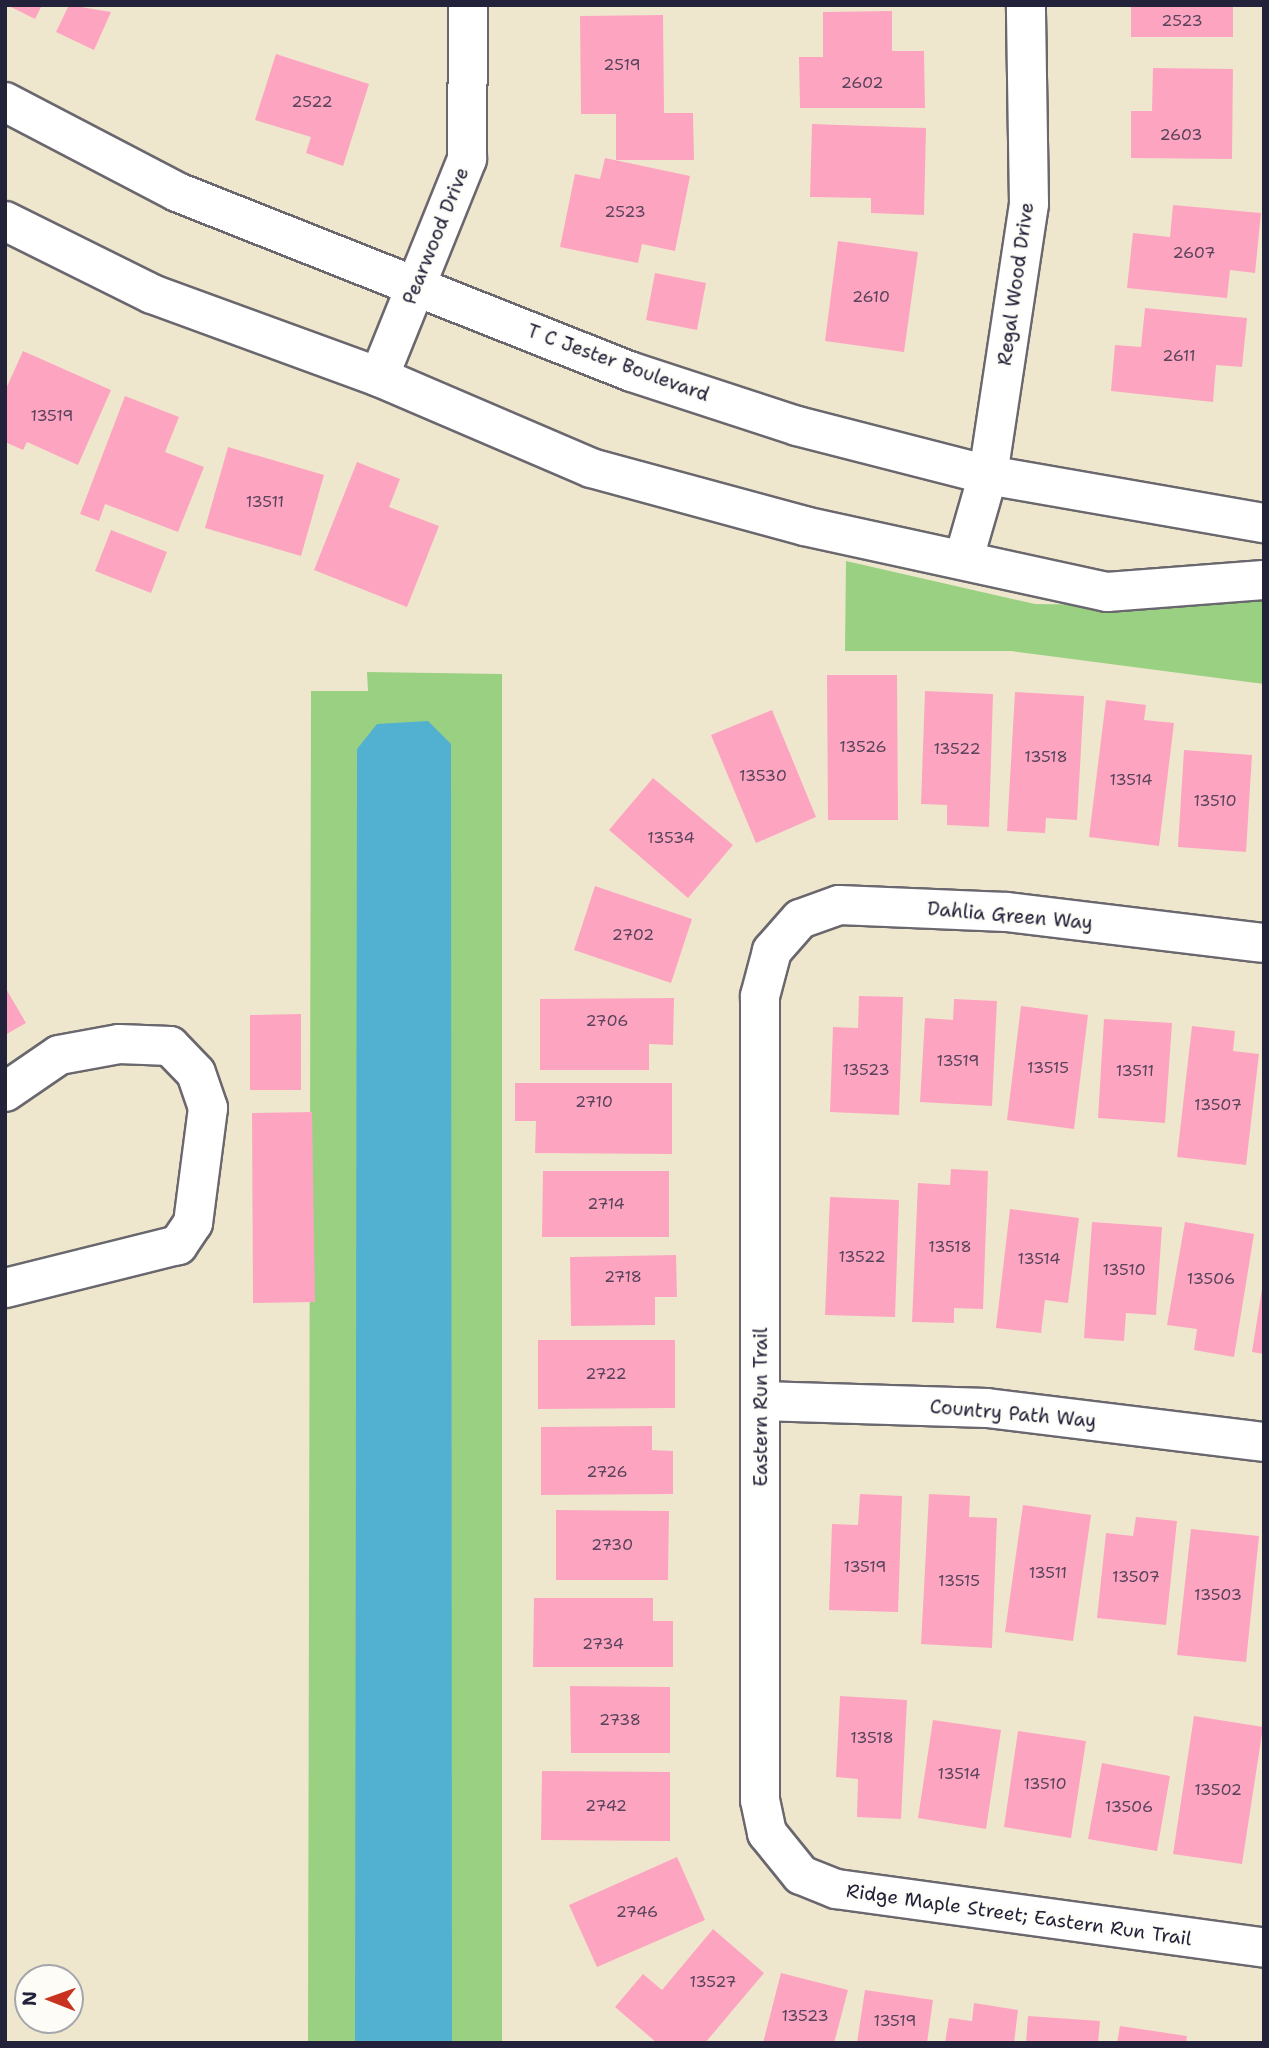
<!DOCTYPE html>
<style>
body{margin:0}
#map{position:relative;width:1269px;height:2048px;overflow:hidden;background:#efe7cd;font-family:"Shantell Sans",sans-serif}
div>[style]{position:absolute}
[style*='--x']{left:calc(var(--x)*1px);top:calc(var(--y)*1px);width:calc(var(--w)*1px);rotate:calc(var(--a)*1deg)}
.green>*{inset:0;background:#9ad082}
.water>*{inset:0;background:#52b0d0}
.building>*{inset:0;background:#fda5c0}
.roads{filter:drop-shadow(2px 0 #6a676e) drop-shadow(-2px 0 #6a676e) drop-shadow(0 2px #6a676e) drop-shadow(0 -2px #6a676e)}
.minor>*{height:38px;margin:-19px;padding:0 19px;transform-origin:19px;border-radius:19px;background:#fff}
span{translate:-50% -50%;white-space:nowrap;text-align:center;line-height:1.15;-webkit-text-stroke:5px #fdfcf7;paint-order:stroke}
.number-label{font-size:16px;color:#59435c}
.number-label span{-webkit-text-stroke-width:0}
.street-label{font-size:19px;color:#22223b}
.frame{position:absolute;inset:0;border:7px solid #22223b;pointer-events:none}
.north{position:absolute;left:14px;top:1964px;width:70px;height:70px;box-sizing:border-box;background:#fdfcf7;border:2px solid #a5a5ac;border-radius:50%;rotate:271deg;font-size:19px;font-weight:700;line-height:28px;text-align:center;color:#22223b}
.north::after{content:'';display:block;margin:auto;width:24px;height:32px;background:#c8321e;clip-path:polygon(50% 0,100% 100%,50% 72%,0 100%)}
</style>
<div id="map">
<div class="green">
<i style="clip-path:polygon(846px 561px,1035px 604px,1114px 605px,1264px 591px,1264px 684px,1011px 651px,845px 651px)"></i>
<i style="clip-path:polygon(367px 672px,502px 674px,502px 2043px,308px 2043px,311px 691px,368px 691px)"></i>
</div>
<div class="water">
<i style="clip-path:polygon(428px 721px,451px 744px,452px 2043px,355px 2043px,357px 749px,377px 724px)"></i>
</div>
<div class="building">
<i style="clip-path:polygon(7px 5px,42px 5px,35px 19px)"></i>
<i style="clip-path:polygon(69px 5px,111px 12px,94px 50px,56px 32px)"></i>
<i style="clip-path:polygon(1131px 5px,1233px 5px,1233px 37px,1131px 37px)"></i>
<i style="clip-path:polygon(892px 11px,892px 51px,924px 51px,925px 108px,800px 108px,799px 57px,823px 57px,823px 12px)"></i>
<i style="clip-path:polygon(663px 15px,664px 113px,693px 113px,694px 160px,616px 160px,616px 114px,581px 114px,580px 16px)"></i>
<i style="clip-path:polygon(276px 54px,369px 84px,343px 166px,306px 153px,311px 137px,255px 120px)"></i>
<i style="clip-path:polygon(1153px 68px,1233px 69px,1232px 159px,1131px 158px,1131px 111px,1152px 111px)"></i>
<i style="clip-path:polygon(812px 124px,926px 128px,924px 215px,871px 213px,871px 198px,810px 197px)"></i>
<i style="clip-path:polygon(605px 158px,690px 176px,675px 251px,642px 244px,638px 263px,560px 247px,575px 174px,600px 179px)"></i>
<i style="clip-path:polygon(1173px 205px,1261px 213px,1255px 273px,1230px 270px,1227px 298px,1127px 288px,1133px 233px,1170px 237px)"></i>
<i style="clip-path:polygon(838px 241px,918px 252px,904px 352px,825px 341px)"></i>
<i style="clip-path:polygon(655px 273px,706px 283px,697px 330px,646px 320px)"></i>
<i style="clip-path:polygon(1145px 308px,1247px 318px,1242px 367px,1216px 365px,1213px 402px,1111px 391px,1115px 345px,1141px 347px)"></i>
<i style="clip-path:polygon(23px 351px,111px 390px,78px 465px,27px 442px,23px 450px,5px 442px,5px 391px)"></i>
<i style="clip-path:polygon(125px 396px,179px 417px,165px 452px,204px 467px,178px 532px,105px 504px,99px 521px,80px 514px)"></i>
<i style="clip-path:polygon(228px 447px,324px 475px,301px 556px,205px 528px)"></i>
<i style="clip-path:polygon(357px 462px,400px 479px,389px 507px,439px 526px,407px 607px,314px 570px)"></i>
<i style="clip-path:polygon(111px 530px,167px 552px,151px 593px,95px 571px)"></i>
<i style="clip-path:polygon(827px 675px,897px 675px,898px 820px,828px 820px)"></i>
<i style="clip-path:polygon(925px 691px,993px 694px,989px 827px,947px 825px,947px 805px,921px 804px)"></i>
<i style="clip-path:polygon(1015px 692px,1084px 696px,1077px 820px,1046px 818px,1045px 833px,1007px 831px)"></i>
<i style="clip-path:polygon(1106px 700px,1146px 705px,1144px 720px,1174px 723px,1159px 846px,1089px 837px)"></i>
<i style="clip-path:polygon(772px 710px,816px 817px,756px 843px,711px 735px)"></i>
<i style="clip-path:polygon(1184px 750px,1252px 755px,1246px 852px,1178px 847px)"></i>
<i style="clip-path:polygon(653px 778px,733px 845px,688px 898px,609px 830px)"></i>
<i style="clip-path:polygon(595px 886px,692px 919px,671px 983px,574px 950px)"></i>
<i style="clip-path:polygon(5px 987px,26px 1023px,5px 1035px)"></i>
<i style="clip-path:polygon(859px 996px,903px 997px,899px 1115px,830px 1112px,833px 1027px,858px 1028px)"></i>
<i style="clip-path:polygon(674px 998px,673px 1045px,649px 1044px,649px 1070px,540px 1070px,540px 999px)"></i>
<i style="clip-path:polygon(954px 999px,997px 1001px,992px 1106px,920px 1102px,925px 1018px,953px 1020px)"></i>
<i style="clip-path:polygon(1021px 1006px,1088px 1015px,1074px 1129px,1007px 1120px)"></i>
<i style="clip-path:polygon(301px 1014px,301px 1090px,250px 1090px,250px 1015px)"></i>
<i style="clip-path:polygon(1104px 1019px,1172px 1023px,1165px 1123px,1098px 1118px)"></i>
<i style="clip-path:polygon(1192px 1026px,1235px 1031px,1233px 1051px,1259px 1054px,1246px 1165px,1177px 1157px)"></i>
<i style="clip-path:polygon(515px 1083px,672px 1083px,672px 1154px,535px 1153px,536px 1121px,515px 1121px)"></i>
<i style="clip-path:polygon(312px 1112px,315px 1302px,253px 1303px,252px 1113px)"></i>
<i style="clip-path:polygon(951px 1169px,988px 1171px,983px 1309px,954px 1308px,954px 1323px,912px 1322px,918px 1183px,950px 1185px)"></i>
<i style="clip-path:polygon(543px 1171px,669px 1171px,669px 1237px,542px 1237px)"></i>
<i style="clip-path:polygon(830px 1197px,899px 1200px,895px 1317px,825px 1315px)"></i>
<i style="clip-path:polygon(1010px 1209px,1079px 1218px,1068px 1303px,1045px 1300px,1041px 1333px,996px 1328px)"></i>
<i style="clip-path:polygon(1092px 1222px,1162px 1227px,1156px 1315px,1126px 1313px,1124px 1341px,1084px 1338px)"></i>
<i style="clip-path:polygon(1185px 1222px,1254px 1234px,1234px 1357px,1194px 1350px,1197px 1329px,1167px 1325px)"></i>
<i style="clip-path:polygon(676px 1255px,677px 1297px,655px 1297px,655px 1325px,571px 1326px,570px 1257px)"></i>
<i style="clip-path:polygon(1264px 1276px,1264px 1354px,1252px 1352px)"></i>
<i style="clip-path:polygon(538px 1340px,675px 1340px,675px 1408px,538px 1409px)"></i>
<i style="clip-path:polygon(652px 1426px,652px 1450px,673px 1451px,673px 1494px,541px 1495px,541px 1427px)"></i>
<i style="clip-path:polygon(860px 1494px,902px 1496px,898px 1612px,829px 1610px,832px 1524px,858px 1525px)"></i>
<i style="clip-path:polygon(929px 1494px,970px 1496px,969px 1517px,997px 1518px,992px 1648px,921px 1644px)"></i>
<i style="clip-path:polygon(1023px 1505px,1091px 1515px,1073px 1641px,1005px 1632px)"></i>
<i style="clip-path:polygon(556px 1510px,669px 1511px,668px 1580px,556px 1580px)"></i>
<i style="clip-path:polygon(1136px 1517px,1177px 1521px,1166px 1625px,1097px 1618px,1106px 1533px,1133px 1536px)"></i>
<i style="clip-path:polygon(1191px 1529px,1259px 1536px,1246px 1662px,1177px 1655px)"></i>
<i style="clip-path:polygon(534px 1598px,653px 1598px,653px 1621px,673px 1621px,673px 1667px,533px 1667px)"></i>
<i style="clip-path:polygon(570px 1686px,670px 1687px,670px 1753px,571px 1753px)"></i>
<i style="clip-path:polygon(840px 1696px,907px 1700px,901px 1819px,857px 1817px,858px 1779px,836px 1777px)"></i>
<i style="clip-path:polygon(1194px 1716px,1263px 1727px,1242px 1864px,1173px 1854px)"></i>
<i style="clip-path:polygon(933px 1720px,1001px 1730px,986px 1829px,918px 1818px)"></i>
<i style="clip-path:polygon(1018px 1731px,1086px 1741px,1071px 1838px,1004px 1827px)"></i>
<i style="clip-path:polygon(1102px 1763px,1170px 1776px,1157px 1851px,1088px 1839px)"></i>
<i style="clip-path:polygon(542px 1771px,670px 1772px,670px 1841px,541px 1840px)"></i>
<i style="clip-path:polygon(677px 1857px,705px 1920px,597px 1967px,569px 1905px)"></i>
<i style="clip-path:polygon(713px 1929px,764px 1973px,705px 2043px,657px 2043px,615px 2007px,643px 1974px,662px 1990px)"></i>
<i style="clip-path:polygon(781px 1973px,848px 1990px,834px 2043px,763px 2043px)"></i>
<i style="clip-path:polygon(865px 1990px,933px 2000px,927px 2043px,857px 2043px)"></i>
<i style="clip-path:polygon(974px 2003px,1018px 2010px,1014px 2043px,945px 2043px,949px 2018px,972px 2021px)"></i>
<i style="clip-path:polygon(1028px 2016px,1100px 2021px,1098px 2043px,1026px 2043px)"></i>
<i style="clip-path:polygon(1120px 2026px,1187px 2036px,1186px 2043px,1117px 2043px)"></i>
</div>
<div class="roads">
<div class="minor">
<i style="--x:5;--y:102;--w:194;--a:27.6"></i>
<i style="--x:177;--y:192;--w:489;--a:21.6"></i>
<i style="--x:632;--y:372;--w:174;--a:18.1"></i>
<i style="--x:797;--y:426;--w:197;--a:14.4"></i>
<i style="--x:988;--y:475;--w:280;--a:9.9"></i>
<i style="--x:5;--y:221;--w:164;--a:26.4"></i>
<i style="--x:152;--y:294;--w:242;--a:20.1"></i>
<i style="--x:379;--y:377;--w:231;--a:23.2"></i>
<i style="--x:591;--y:468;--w:221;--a:15.2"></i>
<i style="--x:804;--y:526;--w:310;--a:12.3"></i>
<i style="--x:1107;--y:592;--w:157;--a:-4.4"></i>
<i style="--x:379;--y:377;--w:235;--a:-68"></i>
<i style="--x:467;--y:159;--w:154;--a:-89.6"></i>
<i style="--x:964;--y:558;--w:86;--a:-73.9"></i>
<i style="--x:988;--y:475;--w:274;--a:-81.4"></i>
<i style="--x:1029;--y:204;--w:199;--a:-90.9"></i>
<i style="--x:1264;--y:943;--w:260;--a:-173.1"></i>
<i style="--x:1006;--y:912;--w:167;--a:-177.6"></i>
<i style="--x:839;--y:905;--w:41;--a:160.3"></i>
<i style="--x:800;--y:919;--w:43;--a:131.2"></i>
<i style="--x:772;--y:951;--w:47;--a:104.9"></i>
<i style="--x:760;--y:996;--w:804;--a:90"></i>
<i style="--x:760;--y:1800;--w:34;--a:78"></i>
<i style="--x:767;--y:1833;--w:54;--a:51"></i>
<i style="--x:801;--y:1875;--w:38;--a:22"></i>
<i style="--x:836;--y:1889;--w:432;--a:7.8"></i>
<i style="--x:5;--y:1092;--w:65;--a:-34.4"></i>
<i style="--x:59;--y:1055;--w:61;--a:-10.4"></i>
<i style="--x:119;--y:1044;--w:51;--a:2.2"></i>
<i style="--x:170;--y:1046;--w:37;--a:46"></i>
<i style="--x:196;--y:1073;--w:37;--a:71"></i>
<i style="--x:208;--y:1108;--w:116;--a:97.4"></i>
<i style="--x:193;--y:1223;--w:27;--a:124"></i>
<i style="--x:178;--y:1245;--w:178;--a:166"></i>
<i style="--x:761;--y:1401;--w:226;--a:1.8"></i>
<i style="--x:987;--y:1408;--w:279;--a:7"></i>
</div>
</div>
<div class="number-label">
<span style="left:1182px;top:21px">2523</span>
<span style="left:622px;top:65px">2519</span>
<span style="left:862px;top:83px">2602</span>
<span style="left:312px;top:102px">2522</span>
<span style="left:1181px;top:135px">2603</span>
<span style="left:625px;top:212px">2523</span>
<span style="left:1194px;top:253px">2607</span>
<span style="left:871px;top:297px">2610</span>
<span style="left:1179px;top:356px">2611</span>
<span style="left:52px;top:416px">13519</span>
<span style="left:265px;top:502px">13511</span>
<span style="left:863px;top:747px">13526</span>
<span style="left:957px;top:749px">13522</span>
<span style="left:1046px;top:757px">13518</span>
<span style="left:763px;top:776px">13530</span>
<span style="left:1131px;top:780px">13514</span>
<span style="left:1215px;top:801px">13510</span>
<span style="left:671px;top:838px">13534</span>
<span style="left:633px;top:935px">2702</span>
<span style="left:607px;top:1021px">2706</span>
<span style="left:958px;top:1061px">13519</span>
<span style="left:1048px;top:1068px">13515</span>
<span style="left:866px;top:1070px">13523</span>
<span style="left:1135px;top:1071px">13511</span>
<span style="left:594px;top:1102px">2710</span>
<span style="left:1218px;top:1105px">13507</span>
<span style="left:606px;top:1204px">2714</span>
<span style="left:950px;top:1247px">13518</span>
<span style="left:862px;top:1257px">13522</span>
<span style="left:1039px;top:1259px">13514</span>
<span style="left:1124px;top:1270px">13510</span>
<span style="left:623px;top:1277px">2718</span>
<span style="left:1211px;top:1279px">13506</span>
<span style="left:606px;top:1374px">2722</span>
<span style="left:607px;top:1472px">2726</span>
<span style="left:612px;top:1545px">2730</span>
<span style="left:865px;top:1567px">13519</span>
<span style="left:1048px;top:1573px">13511</span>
<span style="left:1136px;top:1577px">13507</span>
<span style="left:959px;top:1581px">13515</span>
<span style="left:1218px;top:1595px">13503</span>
<span style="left:603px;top:1644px">2734</span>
<span style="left:620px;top:1720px">2738</span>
<span style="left:872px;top:1738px">13518</span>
<span style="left:959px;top:1774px">13514</span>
<span style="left:1045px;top:1784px">13510</span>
<span style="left:1218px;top:1790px">13502</span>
<span style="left:606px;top:1806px">2742</span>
<span style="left:1129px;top:1807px">13506</span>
<span style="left:637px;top:1912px">2746</span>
<span style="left:713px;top:1982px">13527</span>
<span style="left:805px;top:2016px">13523</span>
<span style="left:895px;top:2021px">13519</span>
</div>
<div class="street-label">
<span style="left:436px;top:236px;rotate:-68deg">Pearwood Drive</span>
<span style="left:1016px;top:284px;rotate:-82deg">Regal Wood Drive</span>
<span style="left:618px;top:363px;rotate:20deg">T C Jester Boulevard</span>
<span style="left:1010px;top:916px;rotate:5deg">Dahlia Green Way</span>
<span style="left:761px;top:1407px;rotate:-90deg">Eastern Run Trail</span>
<span style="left:1013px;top:1414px;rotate:5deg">Country Path Way</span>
<span style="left:1019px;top:1915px;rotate:8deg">Ridge Maple Street; Eastern Run Trail</span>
</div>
<div class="frame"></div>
<div class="north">N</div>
</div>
